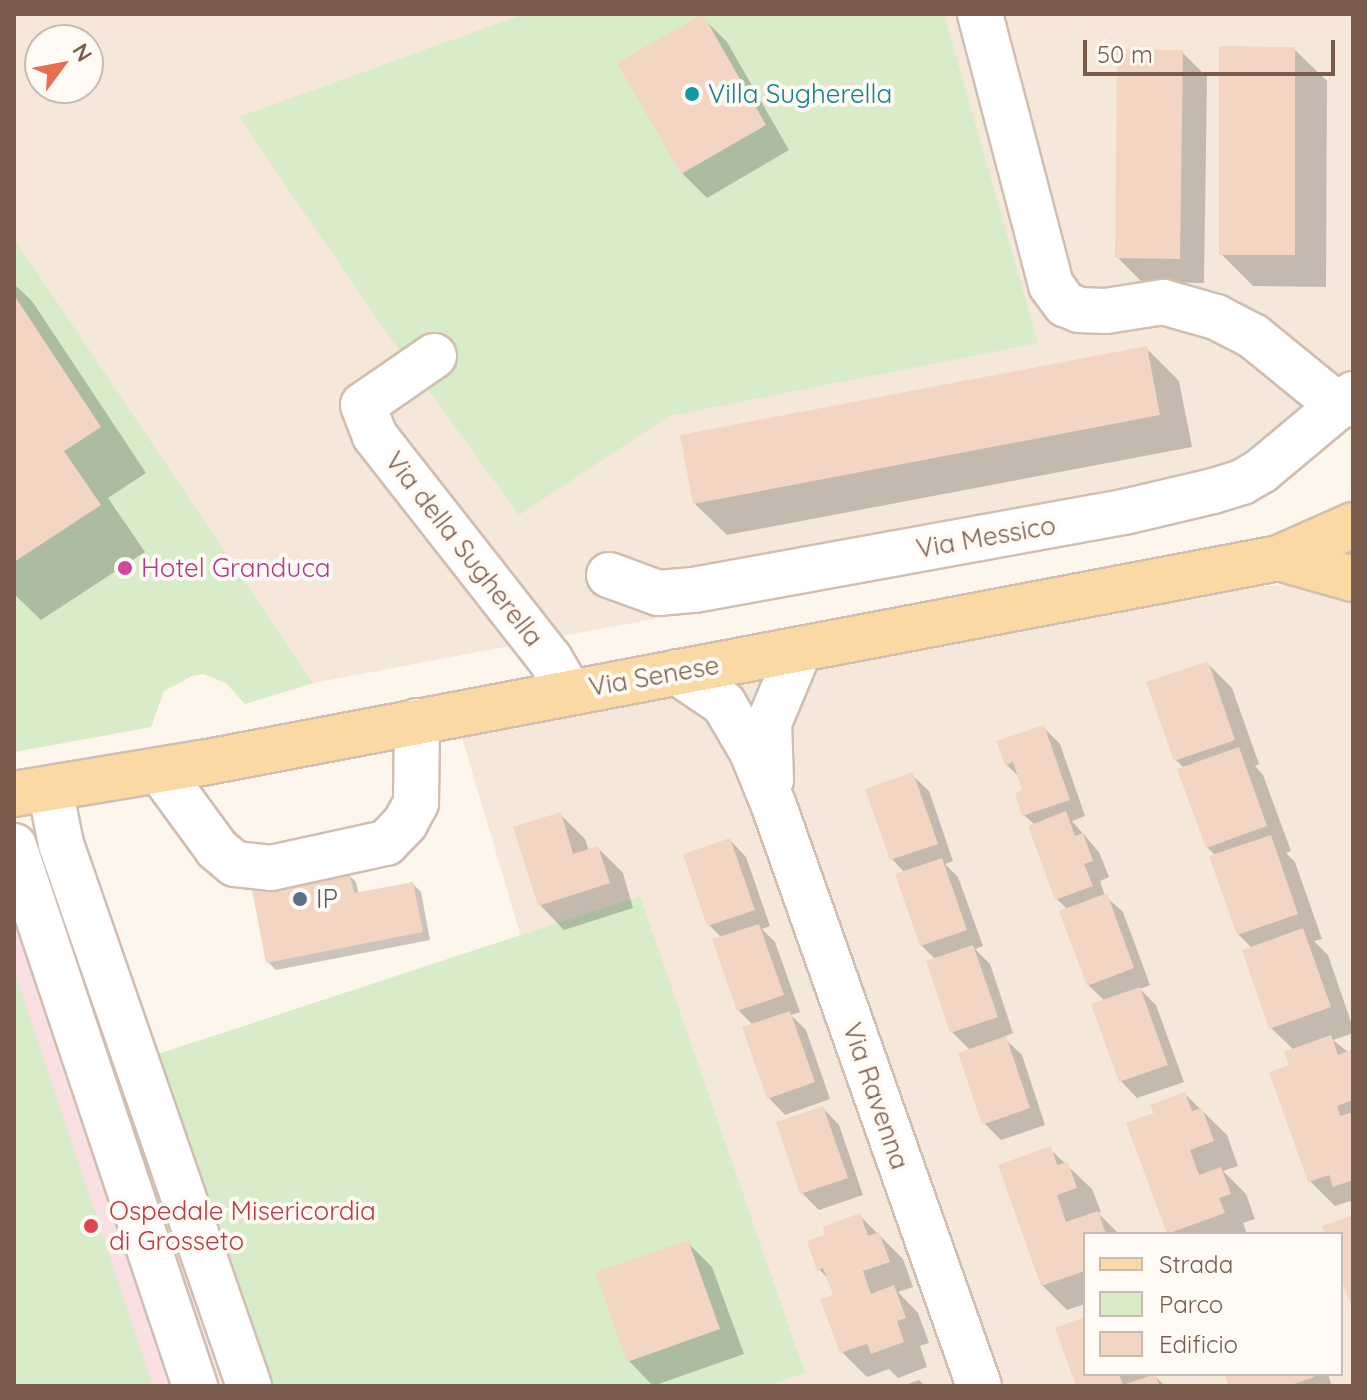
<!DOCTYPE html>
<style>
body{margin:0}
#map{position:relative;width:1367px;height:1400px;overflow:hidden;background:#fdf6ec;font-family:Quicksand,sans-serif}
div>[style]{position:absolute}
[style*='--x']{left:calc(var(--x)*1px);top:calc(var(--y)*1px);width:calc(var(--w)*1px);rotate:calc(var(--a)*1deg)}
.residential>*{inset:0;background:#f5e8da}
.medical>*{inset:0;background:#fbdfe3}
.green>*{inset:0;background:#d8ecc9}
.shadow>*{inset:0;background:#0003}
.building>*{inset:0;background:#f3d5c3}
.roads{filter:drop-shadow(2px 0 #d1beb0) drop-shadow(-2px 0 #d1beb0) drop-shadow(0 2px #d1beb0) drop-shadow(0 -2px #d1beb0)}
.minor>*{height:44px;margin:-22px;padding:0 22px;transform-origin:22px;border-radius:22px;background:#fff}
.major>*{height:44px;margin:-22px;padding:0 22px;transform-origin:22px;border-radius:22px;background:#fbd9a5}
.dots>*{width:22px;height:22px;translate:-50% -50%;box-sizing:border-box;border:4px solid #fffaf3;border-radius:50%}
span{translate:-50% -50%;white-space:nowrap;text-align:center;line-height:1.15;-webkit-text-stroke:8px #fffaf3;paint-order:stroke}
.culture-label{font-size:26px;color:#0d838f}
.left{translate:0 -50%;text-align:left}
.street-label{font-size:26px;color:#7a5c4d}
.hotel-label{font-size:26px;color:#b23c85}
.service-label{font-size:26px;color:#4e5e75}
.health-label{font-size:26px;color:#be3a42}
.frame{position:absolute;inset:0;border:16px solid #7a5c4d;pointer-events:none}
.legend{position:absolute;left:1083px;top:1232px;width:260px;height:144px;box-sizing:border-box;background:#fffaf3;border:2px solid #cabbb1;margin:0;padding:10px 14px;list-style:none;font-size:24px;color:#7a5c4d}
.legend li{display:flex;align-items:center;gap:16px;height:40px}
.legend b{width:40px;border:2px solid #cabbb1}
.north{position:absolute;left:24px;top:24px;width:80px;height:80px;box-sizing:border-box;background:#fffaf3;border:2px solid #cabbb1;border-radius:50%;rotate:58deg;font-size:22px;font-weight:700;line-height:32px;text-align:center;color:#7a5c4d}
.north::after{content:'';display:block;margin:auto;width:28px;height:36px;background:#e76f51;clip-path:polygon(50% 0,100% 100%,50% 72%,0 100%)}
.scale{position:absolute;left:1083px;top:40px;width:252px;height:36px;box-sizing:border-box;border:4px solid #7a5c4d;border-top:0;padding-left:10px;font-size:24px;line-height:28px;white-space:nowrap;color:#7a5c4d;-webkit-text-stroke:6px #fffaf3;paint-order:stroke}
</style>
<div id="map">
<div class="residential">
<i style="clip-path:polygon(evenodd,14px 14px,1353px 14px,1353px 427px,1262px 498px,1223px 512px,313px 683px,245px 704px,226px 683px,203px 674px,192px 676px,164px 691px,151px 727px,14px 752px,14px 14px,40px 40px,88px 40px,88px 88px,40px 88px,40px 40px)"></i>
<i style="clip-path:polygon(evenodd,1298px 585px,1337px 592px,1353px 602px,1353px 1386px,267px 1386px,152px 1056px,521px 937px,461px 734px,1258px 586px,1298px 585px,1085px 1234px,1341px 1234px,1341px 1374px,1085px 1374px,1085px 1234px)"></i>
</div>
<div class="medical">
<i style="clip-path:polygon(49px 878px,222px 1386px,14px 1386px,14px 891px)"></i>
</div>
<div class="green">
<i style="clip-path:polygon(524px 14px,944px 14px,1038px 343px,669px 416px,519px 515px,381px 325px,239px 117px)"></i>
<i style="clip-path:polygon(14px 238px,313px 683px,245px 704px,226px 683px,203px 674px,192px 676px,164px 691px,151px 727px,14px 752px)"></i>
<i style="clip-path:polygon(640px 896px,805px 1373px,767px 1386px,267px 1386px,152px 1056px)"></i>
<i style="clip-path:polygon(14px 969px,153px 1386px,14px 1386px)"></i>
</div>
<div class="shadow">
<i style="clip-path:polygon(702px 17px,727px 42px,789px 150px,707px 198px,682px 173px)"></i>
<i style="clip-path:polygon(1294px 49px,1327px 81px,1326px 287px,1253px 286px,1221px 254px)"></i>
<i style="clip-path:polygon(1182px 52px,1207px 77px,1204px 283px,1142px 282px,1117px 257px)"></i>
<i style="clip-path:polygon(14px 284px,32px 301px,146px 473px,108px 498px,145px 552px,41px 620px,14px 594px)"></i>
<i style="clip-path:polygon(1146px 348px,1179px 381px,1192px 447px,727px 535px,694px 503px)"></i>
<i style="clip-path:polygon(1207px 663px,1232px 688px,1259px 764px,1255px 766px,1263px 775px,1291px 851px,1286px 853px,1295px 862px,1322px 939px,1314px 941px,1328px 955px,1353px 1028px,1353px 1033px,1333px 1040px,1353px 1056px,1353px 1204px,1350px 1201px,1335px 1206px,1310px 1181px,1292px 1066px,1294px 1050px,1271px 1028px,1252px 948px,1238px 934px,1216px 856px,1207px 847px,1185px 769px,1176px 760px)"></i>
<i style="clip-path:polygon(1044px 728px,1060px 744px,1085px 816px,1072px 821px,1099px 852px,1109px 877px,1100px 881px,1105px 896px,1123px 912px,1150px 985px,1140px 989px,1156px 1005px,1184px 1082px,1137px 1098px,1121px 1081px,1105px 1001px,1088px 985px,1068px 910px,1057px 899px,1035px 825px,1024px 815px,1025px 791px,1020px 778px,1006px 764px)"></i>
<i style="clip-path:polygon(912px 775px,929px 791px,953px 861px,945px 864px,958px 877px,983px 946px,975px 949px,990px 964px,1013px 1033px,1003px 1037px,1022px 1055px,1045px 1125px,1001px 1140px,984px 1123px,970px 1050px,952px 1032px,936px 960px,921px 945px,905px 873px,892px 859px)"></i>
<i style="clip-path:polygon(560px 814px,585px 839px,589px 851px,598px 848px,623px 873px,633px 908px,564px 930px,540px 905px)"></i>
<i style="clip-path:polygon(730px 840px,746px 857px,770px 926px,762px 929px,775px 942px,800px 1012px,791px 1015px,806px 1030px,830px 1099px,785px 1115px,769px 1098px,754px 1026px,738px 1010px,722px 938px,709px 925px)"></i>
<i style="clip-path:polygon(348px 874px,356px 882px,359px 894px,413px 884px,421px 892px,430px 940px,276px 970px,268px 962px)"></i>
<i style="clip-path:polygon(1185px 1094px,1227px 1135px,1238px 1166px,1223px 1171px,1246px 1194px,1255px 1219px,1243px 1223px,1247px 1234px,1169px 1234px,1129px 1124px,1156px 1114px)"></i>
<i style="clip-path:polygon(823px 1108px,839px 1125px,863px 1195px,819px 1210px,802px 1193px)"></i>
<i style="clip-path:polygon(1050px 1149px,1092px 1189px,1101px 1212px,1098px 1213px,1119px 1234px,1085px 1234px,1085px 1304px,1067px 1310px,1042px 1285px)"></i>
<i style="clip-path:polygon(860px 1216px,903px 1259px,913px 1287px,898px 1292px,918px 1313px,929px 1343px,920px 1346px,927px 1367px,898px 1378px,889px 1369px,867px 1377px,842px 1352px,835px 1296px,830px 1281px,819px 1269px,827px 1236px)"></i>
<i style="clip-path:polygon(687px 1242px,712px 1267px,744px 1354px,653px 1386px,629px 1361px)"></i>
<i style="clip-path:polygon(1085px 1319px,1085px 1374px,1161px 1374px,1155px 1376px,1165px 1386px,1078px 1386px)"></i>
<i style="clip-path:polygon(1227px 1374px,1328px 1374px,1332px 1386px,1231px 1386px)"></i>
<i style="clip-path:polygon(919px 1380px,925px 1386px,902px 1386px)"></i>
</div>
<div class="building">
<i style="clip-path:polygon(703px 14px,766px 125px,681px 174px,617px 63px)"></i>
<i style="clip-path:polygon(1219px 46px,1295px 47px,1295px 255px,1219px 255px)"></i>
<i style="clip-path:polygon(1117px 49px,1183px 50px,1180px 259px,1115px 258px)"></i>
<i style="clip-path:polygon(14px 295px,101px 427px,64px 451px,101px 505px,14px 562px)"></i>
<i style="clip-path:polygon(1147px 346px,1160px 415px,693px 504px,680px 435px)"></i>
<i style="clip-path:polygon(1208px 661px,1235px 740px,1174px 761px,1146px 682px)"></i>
<i style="clip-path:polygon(1044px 725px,1070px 800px,1022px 816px,1015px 793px,1022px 790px,1013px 762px,1005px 765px,996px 741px)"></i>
<i style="clip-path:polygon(1239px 747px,1267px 826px,1206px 848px,1177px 769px)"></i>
<i style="clip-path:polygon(913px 772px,938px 844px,890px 860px,865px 789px)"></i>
<i style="clip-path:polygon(1066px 811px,1075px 836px,1083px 833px,1093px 861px,1084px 864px,1093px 886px,1055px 900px,1028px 826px)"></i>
<i style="clip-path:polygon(561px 812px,573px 854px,598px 846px,610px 883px,538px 906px,513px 827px)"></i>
<i style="clip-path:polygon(1271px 835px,1298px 914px,1237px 935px,1209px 856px)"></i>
<i style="clip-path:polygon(730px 838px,755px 910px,707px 926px,683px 854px)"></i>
<i style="clip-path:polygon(942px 858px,967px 930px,920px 946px,895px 874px)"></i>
<i style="clip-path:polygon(349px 872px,354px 893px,413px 882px,423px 932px,266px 963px,252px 890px)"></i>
<i style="clip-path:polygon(1107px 893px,1134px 968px,1087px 986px,1059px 911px)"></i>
<i style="clip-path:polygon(759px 924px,784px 995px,737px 1011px,712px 939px)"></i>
<i style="clip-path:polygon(1303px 928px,1331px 1007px,1269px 1029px,1242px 950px)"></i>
<i style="clip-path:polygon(973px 945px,998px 1017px,950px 1033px,926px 961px)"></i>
<i style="clip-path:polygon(1140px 987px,1168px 1065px,1119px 1082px,1091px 1004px)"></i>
<i style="clip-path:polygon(790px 1011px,815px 1082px,767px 1099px,742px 1027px)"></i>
<i style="clip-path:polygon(1331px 1035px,1338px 1055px,1351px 1050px,1353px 1057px,1353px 1100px,1337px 1106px,1340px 1116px,1353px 1112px,1353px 1180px,1333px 1187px,1329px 1175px,1308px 1182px,1269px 1072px,1289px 1065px,1284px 1052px)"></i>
<i style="clip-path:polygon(1006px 1036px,1030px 1108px,982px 1125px,958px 1053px)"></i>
<i style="clip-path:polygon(1185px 1092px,1192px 1111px,1202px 1108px,1214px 1141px,1190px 1150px,1199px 1175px,1221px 1167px,1231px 1194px,1219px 1198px,1225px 1213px,1167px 1234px,1126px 1123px,1154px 1113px,1150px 1105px)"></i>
<i style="clip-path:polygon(823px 1106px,848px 1178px,800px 1194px,776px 1122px)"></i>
<i style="clip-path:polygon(1051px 1146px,1057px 1165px,1068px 1162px,1077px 1188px,1057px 1195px,1066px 1222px,1098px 1211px,1106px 1234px,1085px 1234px,1085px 1271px,1041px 1286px,998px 1165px)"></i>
<i style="clip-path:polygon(860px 1213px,868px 1236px,879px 1232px,890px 1262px,863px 1271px,871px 1294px,894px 1285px,906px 1318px,897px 1321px,904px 1342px,871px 1354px,867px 1344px,840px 1353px,820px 1299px,833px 1295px,823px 1268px,817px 1271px,807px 1241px,825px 1235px,823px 1227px)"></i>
<i style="clip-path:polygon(1353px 1215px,1353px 1310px,1341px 1279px,1341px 1234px,1325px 1234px,1322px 1226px)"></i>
<i style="clip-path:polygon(688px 1240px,720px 1329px,627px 1362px,595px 1272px)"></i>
<i style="clip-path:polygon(1085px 1317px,1085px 1374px,1119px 1374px,1123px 1385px,1155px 1374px,1160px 1386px,1076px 1386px,1055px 1328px)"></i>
<i style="clip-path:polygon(1224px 1374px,1313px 1374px,1314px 1377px,1288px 1386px,1229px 1386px)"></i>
</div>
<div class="roads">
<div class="minor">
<i style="--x:980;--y:14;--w:280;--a:75.3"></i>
<i style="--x:1051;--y:285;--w:24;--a:54"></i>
<i style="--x:1065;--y:304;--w:15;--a:23"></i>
<i style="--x:1079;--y:310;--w:27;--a:2"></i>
<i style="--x:1106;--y:311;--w:58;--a:-9"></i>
<i style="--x:1163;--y:302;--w:55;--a:15.8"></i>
<i style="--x:1216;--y:317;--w:42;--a:27.2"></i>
<i style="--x:1253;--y:336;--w:112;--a:39.2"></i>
<i style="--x:434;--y:356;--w:86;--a:145.4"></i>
<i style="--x:363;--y:405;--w:33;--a:69"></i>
<i style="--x:375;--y:436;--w:283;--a:51.9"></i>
<i style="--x:550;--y:659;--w:38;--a:60"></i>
<i style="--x:609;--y:575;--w:52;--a:20.2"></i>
<i style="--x:658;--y:593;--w:36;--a:-5"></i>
<i style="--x:694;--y:590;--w:437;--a:-10.3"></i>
<i style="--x:1124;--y:512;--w:91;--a:-13.3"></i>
<i style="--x:1213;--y:491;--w:30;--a:-17"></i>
<i style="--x:1242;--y:482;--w:22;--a:-30"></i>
<i style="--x:1261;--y:471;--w:120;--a:-39.9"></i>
<i style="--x:677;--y:672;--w:57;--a:34.2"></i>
<i style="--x:724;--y:704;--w:56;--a:59.7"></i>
<i style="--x:752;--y:752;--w:58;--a:67.8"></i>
<i style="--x:774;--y:806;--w:615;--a:70.53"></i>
<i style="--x:160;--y:771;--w:97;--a:53.8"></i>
<i style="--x:217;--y:849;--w:23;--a:40"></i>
<i style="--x:235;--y:864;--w:36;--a:6"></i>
<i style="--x:271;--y:868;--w:118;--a:-12.3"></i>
<i style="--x:386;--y:843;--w:28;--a:-46"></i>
<i style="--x:405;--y:823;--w:23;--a:-61"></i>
<i style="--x:416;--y:803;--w:82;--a:-89.3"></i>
<i style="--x:771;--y:780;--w:57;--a:-92"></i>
<i style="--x:769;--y:723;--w:80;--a:-67.3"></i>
<i style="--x:50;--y:789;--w:56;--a:78.7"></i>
<i style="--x:61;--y:844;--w:574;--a:70.87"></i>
<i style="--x:14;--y:846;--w:570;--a:71.47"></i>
</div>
<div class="major">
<i style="--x:1279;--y:558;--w:77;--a:15.8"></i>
<i style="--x:14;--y:794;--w:191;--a:-9.4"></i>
<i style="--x:202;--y:763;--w:1096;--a:-10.78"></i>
<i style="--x:1279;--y:558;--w:81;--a:-24"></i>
</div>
</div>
<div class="dots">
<i style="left:692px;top:94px;background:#0f9aa8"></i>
<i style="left:125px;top:568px;background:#d1479c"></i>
<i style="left:300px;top:899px;background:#5c6f8a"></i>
<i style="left:91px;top:1226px;background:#e0444e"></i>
</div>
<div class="culture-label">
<span class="left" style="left:708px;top:94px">Villa Sugherella</span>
</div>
<div class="street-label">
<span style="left:986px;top:537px;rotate:-10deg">Via Messico</span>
<span style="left:464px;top:549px;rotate:52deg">Via della Sugherella</span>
<span style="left:654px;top:676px;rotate:-10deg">Via Senese</span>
<span style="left:876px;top:1096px;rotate:71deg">Via Ravenna</span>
</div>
<div class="hotel-label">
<span class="left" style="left:141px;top:568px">Hotel Granduca</span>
</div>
<div class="service-label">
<span class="left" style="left:316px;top:899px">IP</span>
</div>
<div class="health-label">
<span class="left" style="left:109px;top:1226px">Ospedale Misericordia<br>di Grosseto</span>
</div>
<div class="frame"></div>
<ul class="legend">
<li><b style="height:10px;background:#fbd9a5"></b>Strada</li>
<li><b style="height:22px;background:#d8ecc9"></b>Parco</li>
<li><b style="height:22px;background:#f3d5c3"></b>Edificio</li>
</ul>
<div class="north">N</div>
<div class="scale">50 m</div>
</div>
